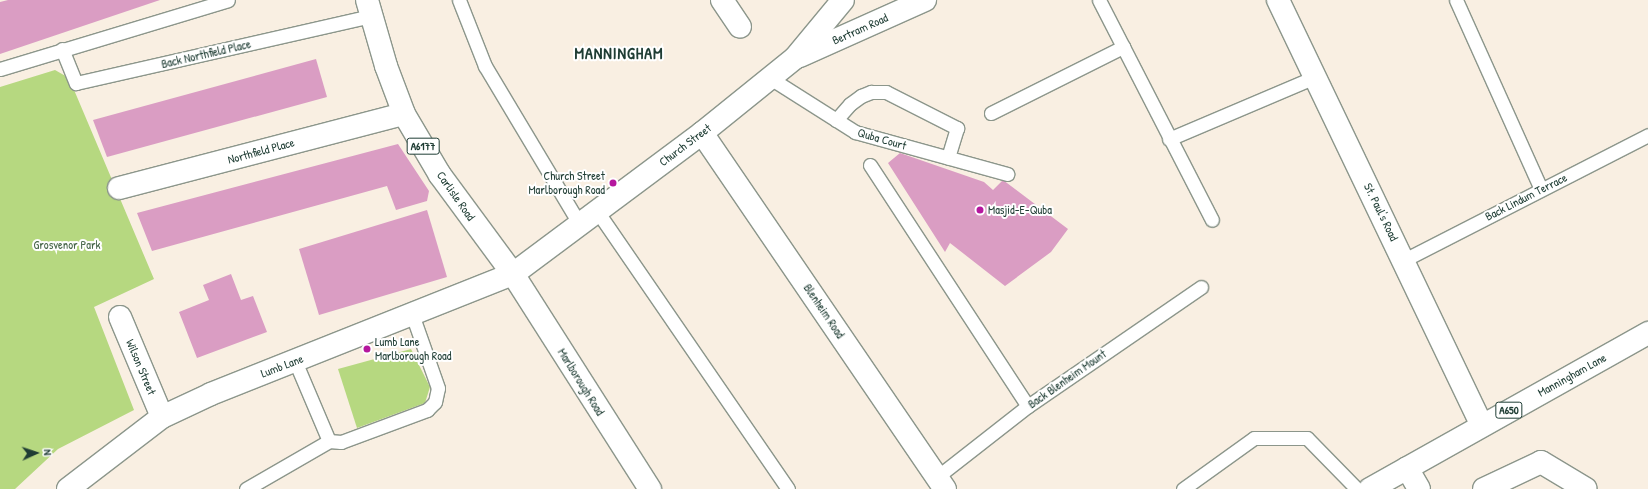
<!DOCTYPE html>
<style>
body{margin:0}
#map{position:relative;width:1648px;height:489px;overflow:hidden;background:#f9efe2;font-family:"Patrick Hand",sans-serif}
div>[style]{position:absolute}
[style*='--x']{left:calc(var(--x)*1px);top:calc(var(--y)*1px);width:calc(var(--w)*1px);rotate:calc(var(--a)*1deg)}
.green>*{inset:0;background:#b6d880}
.building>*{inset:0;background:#da9dc3}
.roads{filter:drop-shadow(1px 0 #8c968b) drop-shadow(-1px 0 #8c968b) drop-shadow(0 1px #8c968b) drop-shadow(0 -1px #8c968b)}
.lane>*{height:13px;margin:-6.5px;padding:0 6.5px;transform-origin:6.5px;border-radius:6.5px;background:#fff}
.street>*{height:22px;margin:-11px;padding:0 11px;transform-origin:11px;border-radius:11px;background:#fff}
.primary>*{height:22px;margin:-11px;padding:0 11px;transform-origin:11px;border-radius:11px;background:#fff}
.highway>*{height:22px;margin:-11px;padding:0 11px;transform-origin:11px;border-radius:11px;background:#fff}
.dots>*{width:11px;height:11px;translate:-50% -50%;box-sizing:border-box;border:2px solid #fff;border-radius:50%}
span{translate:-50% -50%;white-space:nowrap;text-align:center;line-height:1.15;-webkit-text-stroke:4px #fff;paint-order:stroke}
.shield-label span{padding:1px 3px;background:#fff;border:1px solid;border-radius:3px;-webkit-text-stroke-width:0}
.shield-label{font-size:11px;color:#1f3d34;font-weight:700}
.street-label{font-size:12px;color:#1f3d34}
.poi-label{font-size:12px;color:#1f3d34}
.right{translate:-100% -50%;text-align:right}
.left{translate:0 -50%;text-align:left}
.park-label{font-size:12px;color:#456447}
.district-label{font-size:16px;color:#1f3d34;font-weight:700;letter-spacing:1px}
.north{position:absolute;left:16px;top:433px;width:40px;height:40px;-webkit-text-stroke:3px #fff;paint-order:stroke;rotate:87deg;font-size:11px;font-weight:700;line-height:16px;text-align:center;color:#1f3d34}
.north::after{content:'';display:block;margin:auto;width:14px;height:18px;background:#1f3d34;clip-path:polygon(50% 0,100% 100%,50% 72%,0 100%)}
</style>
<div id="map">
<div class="green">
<i style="clip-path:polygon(55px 70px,69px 78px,154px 279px,94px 307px,134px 410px,58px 449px,15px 489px,0 489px,0 87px)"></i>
<i style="clip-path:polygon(411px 349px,430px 387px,425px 403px,357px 428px,338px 369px)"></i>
</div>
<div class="building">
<i style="clip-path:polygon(8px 0,160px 0,0 54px,0 2px)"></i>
<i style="clip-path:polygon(316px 59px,327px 97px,107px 157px,93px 120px)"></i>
<i style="clip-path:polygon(398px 144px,429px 191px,427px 201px,396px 210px,387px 186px,152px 251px,137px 213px)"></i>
<i style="clip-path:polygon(900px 153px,984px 182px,993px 190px,1003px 180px,1068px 229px,1051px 252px,1005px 286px,950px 243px,945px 252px,888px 163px)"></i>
<i style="clip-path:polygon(427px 210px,447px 277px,319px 315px,299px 249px)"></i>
<i style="clip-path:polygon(231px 274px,241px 300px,253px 296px,267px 332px,197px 358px,179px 312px,209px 300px,203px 285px)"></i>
</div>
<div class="roads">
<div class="lane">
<i style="--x:459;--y:0;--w:71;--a:68.5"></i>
<i style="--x:485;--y:66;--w:185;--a:59.1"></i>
<i style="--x:1099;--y:0;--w:247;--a:62.8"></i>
<i style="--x:1456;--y:0;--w:207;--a:65.8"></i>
<i style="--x:62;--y:49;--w:37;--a:68"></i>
<i style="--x:76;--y:83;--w:303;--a:-12.8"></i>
<i style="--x:0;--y:69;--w:238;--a:-16.8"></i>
<i style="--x:770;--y:78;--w:101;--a:32.4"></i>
<i style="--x:855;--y:132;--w:158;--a:15.4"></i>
<i style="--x:991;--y:113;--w:148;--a:-26.6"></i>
<i style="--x:836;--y:120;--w:21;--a:-49"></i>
<i style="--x:850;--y:104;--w:14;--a:-36"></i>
<i style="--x:861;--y:96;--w:11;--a:-22"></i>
<i style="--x:871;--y:92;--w:15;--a:0"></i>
<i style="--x:886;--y:92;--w:80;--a:26.9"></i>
<i style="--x:957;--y:128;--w:31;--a:107"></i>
<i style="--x:1169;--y:139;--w:159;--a:-23"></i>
<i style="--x:870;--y:165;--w:288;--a:56.8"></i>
<i style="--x:597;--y:211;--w:337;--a:55.5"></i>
<i style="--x:1404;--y:260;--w:274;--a:-27.1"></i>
<i style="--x:329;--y:441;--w:12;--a:5"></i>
<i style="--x:341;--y:442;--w:92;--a:-20.4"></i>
<i style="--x:427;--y:410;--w:11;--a:-45"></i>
<i style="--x:435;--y:402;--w:14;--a:-78"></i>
<i style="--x:438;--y:388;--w:78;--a:-109.4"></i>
<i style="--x:937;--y:477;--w:115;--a:-38"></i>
<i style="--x:1028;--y:406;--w:210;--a:-34.5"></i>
<i style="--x:246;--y:489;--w:96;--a:-30"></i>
<i style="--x:329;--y:441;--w:87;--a:-113"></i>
<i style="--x:1183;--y:489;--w:87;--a:-35.7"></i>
<i style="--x:1254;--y:438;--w:53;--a:0"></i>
<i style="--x:1307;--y:438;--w:71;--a:45.6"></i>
</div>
<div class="street">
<i style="--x:722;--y:0;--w:32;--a:56"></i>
<i style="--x:1278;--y:0;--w:471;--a:64.4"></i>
<i style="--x:800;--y:56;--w:137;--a:-24.1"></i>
<i style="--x:702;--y:133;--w:431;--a:55.7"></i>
<i style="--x:119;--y:188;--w:294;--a:-14.6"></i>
<i style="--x:120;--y:317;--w:108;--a:67.2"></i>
<i style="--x:1407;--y:468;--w:24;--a:60"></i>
<i style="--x:68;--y:489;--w:118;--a:-37.5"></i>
<i style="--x:162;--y:417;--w:54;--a:-25.1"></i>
<i style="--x:211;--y:394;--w:325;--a:-21.7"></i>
<i style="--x:513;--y:274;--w:236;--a:-36.7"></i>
<i style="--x:702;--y:133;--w:119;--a:-38.9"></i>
<i style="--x:795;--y:58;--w:75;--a:-50.4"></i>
<i style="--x:1484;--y:489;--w:63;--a:-25.3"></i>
<i style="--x:1541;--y:462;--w:52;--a:31"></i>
</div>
<div class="primary">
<i style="--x:367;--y:0;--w:69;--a:73.9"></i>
<i style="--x:386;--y:66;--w:51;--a:69.4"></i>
<i style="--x:404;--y:114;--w:71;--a:59.5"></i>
<i style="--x:440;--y:175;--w:123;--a:53.6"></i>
<i style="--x:513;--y:274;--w:255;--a:57.5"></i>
</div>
<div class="highway">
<i style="--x:1370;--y:489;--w:319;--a:-29.3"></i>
</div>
</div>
<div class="dots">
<i style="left:613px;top:183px;background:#b5179e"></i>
<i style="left:980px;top:210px;background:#b5179e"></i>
<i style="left:367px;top:349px;background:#b5179e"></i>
</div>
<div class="shield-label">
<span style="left:423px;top:146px">A6177</span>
<span style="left:1509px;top:410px">A650</span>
</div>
<div class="street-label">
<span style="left:860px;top:29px;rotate:-24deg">Bertram Road</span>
<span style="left:206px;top:54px;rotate:-13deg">Back Northfield Place</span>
<span style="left:882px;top:139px;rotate:16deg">Quba Court</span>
<span style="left:685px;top:145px;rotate:-37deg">Church Street</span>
<span style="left:261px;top:151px;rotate:-15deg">Northfield Place</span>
<span style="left:456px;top:196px;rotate:55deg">Carlisle Road</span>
<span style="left:1526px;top:197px;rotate:-27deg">Back Lindum Terrace</span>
<span style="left:1381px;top:212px;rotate:64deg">St. Paul's Road</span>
<span style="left:824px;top:311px;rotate:56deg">Blenheim Road</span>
<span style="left:282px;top:366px;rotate:-21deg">Lumb Lane</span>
<span style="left:141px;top:367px;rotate:67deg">Wilson Street</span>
<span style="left:1572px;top:375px;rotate:-29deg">Manningham Lane</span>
<span style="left:1067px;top:379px;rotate:-35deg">Back Blenheim Mount</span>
<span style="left:581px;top:382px;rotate:58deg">Marlborough Road</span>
</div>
<div class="poi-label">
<span class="right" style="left:605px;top:183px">Church Street<br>Marlborough Road</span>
<span class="left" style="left:988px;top:210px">Masjid-E-Quba</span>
<span class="left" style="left:375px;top:349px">Lumb Lane<br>Marlborough Road</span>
</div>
<div class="park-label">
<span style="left:67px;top:245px">Grosvenor Park</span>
</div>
<div class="district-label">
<span style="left:619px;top:53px">MANNINGHAM</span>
</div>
<div class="north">N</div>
</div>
